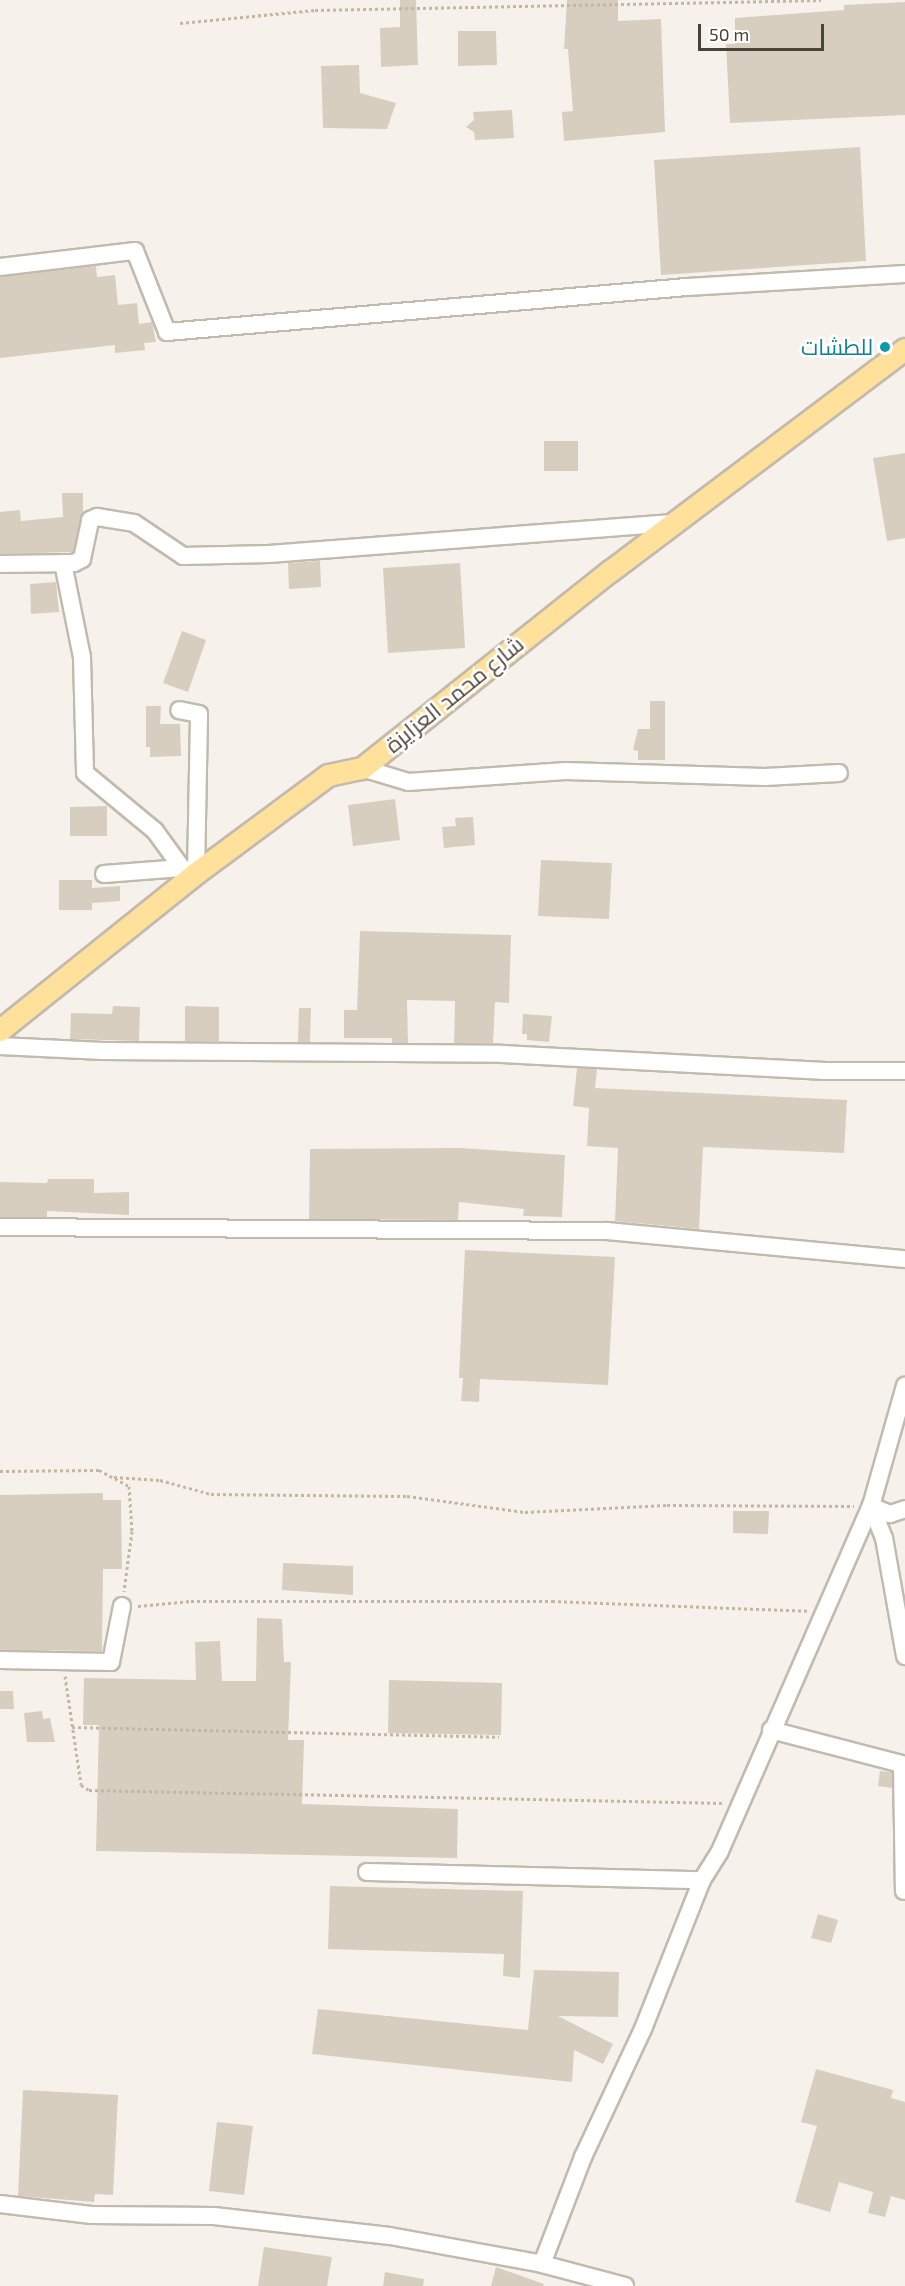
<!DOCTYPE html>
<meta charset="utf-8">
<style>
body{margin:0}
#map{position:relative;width:905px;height:2286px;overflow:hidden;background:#f6f2eb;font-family:"Exo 2",Cairo,sans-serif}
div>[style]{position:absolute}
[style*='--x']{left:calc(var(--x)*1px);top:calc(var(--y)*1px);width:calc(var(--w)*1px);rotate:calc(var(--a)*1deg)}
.building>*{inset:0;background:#d8cec0}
.path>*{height:3px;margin-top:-1.5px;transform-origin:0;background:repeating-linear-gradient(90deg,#c4b69f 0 3px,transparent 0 6px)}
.roads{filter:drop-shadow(2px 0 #c2baad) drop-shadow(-2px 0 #c2baad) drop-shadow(0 2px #c2baad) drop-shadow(0 -2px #c2baad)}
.minor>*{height:16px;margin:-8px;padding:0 8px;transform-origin:8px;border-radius:8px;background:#fff}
.major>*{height:21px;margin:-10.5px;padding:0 10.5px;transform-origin:10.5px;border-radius:10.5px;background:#ffe19b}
.dots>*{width:16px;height:16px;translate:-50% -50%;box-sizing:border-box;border:3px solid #fff;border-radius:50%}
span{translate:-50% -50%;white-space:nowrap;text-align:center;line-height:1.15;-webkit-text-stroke:5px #fff;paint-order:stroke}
.culture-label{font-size:22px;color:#0d838f}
.right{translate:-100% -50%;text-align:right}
.street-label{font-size:22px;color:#4a4339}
.scale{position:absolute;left:698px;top:24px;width:126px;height:27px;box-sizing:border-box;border:3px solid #4a4339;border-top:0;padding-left:8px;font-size:18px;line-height:21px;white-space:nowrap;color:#4a4339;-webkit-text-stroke:4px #fff;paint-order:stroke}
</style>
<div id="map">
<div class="building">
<i style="clip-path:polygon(400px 0,416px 0,418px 65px,381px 67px,380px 28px,400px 27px)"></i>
<i style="clip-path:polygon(567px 0,618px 0,618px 21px,661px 19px,665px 132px,564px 141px,562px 112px,573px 111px,568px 49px,564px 49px)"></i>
<i style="clip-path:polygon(905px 2px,905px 115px,730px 123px,726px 44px,735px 44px,735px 18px,844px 10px,844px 5px)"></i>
<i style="clip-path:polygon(458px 31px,496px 31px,497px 65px,458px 66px)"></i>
<i style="clip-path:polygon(359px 65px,360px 93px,396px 103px,387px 129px,323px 128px,321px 66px)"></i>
<i style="clip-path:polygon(512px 110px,514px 138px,475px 140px,474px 132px,466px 127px,474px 120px,473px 112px)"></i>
<i style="clip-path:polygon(860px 147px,866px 261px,661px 275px,654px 160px)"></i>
<i style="clip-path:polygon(96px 266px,97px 277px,115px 275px,118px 305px,137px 303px,139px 324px,152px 322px,156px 342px,144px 343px,145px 350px,115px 353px,115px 345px,0 358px,0 277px)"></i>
<i style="clip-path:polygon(544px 441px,578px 441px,578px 471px,544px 471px)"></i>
<i style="clip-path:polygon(905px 453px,905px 538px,887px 541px,873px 458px)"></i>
<i style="clip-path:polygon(62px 493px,83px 493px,83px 513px,73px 552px,0 554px,0 512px,20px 510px,21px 521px,63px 517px)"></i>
<i style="clip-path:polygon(320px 561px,321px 587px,289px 589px,288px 563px)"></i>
<i style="clip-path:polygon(460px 563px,465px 648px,388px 653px,383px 568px)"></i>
<i style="clip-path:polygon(56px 582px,59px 612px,31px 614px,30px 584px)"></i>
<i style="clip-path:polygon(182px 631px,206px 640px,188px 692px,163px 683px)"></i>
<i style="clip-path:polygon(650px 701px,665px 701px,665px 760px,638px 760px,638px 751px,633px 750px,638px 729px,650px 729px)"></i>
<i style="clip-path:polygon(146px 706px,161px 706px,160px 724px,180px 724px,181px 756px,150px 757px,150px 747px,146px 747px)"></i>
<i style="clip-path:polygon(395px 799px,400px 840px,353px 846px,348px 805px)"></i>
<i style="clip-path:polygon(107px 806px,107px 836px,70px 836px,70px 807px)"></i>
<i style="clip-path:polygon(473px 817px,475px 845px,444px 848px,442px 827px,456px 826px,455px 818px)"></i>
<i style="clip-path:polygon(541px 860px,612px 863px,609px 919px,538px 916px)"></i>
<i style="clip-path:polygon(59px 880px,92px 880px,92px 888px,120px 886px,120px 901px,92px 903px,92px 910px,59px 910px)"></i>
<i style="clip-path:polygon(360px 931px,511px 935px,509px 1003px,495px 1002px,493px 1043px,454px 1043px,455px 1001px,407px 1000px,408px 1043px,392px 1043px,392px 1038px,344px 1038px,344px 1010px,357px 1010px)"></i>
<i style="clip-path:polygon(113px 1006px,140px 1007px,139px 1041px,70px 1039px,71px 1013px,112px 1014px)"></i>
<i style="clip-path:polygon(185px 1006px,219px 1007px,219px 1041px,185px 1041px)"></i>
<i style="clip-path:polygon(299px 1008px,311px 1008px,310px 1042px,298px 1042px)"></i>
<i style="clip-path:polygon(523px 1014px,552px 1016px,549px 1042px,527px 1040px,527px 1034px,522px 1034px)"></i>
<i style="clip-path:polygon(577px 1068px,597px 1069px,595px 1088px,847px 1100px,844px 1153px,703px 1147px,699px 1229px,615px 1221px,618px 1148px,587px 1146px,589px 1108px,573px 1106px)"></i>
<i style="clip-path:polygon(460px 1148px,565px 1155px,562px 1217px,523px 1216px,524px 1209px,459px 1202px,458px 1220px,309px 1219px,310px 1149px)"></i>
<i style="clip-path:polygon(48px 1179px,94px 1179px,94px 1193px,129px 1192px,129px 1215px,47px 1211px,47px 1217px,0 1217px,0 1182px,47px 1183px)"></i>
<i style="clip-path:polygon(465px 1250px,615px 1257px,608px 1385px,480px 1379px,479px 1402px,461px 1401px,463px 1378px,459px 1378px)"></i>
<i style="clip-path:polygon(103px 1493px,103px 1500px,121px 1500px,122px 1569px,103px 1569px,102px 1651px,0 1650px,0 1495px)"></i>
<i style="clip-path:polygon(733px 1511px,769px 1511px,768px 1534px,733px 1533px)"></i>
<i style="clip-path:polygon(283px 1563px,353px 1566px,353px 1595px,282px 1590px)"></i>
<i style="clip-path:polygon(257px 1618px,282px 1619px,284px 1662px,291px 1662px,288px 1740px,304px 1740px,302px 1804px,458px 1809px,457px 1858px,96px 1851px,99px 1725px,83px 1725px,84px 1678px,196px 1680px,195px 1642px,220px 1641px,222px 1681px,256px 1681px)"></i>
<i style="clip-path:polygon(389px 1680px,502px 1683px,501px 1735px,388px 1733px)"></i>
<i style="clip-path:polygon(0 1691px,13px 1691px,14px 1709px,0 1709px)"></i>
<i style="clip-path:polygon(42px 1711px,43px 1719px,50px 1718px,55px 1742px,27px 1742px,24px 1713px)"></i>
<i style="clip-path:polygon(880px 1771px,892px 1772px,892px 1788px,878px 1786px)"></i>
<i style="clip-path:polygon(330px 1886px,523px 1891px,520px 1978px,503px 1976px,504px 1954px,328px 1949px)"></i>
<i style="clip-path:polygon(818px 1914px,838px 1920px,831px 1943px,811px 1938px)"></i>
<i style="clip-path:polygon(534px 1970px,619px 1972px,618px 2017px,558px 2016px,613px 2044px,603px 2064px,574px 2050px,572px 2082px,312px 2054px,318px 2009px,528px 2030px)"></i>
<i style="clip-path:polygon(816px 2069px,893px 2090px,891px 2098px,905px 2102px,905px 2200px,891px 2196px,885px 2217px,868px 2213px,873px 2192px,839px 2182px,830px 2212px,795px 2202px,817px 2126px,801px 2122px)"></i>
<i style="clip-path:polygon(23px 2090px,118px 2095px,113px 2195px,95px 2194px,94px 2202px,18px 2196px)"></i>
<i style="clip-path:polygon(217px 2122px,253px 2126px,244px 2195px,209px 2191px)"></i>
<i style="clip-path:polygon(264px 2247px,332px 2257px,327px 2286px,258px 2286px)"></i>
<i style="clip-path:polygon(496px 2267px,544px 2284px,543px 2286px,491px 2286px)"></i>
<i style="clip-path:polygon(385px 2272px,424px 2279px,423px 2286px,383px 2286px)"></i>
</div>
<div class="path">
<i style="--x:180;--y:23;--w:136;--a:-5.5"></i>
<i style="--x:315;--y:10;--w:506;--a:-1.13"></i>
<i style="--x:0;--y:1471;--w:99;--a:-0.6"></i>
<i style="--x:99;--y:1470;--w:34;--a:28"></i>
<i style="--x:129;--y:1486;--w:45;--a:86.2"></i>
<i style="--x:132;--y:1531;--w:61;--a:97.6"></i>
<i style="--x:114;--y:1477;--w:46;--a:3.7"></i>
<i style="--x:160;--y:1480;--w:53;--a:15.4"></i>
<i style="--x:211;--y:1494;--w:196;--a:0.6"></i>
<i style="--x:407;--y:1496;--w:119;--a:7.7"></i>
<i style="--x:525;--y:1512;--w:142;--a:-2.8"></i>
<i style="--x:667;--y:1505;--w:187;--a:0.3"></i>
<i style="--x:138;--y:1606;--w:53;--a:-5.4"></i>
<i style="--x:191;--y:1601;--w:361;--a:0"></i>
<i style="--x:552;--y:1601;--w:256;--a:2.2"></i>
<i style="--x:65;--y:1676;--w:110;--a:81.6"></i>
<i style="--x:81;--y:1785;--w:9;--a:32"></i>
<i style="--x:89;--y:1790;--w:636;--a:1.17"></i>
<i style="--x:72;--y:1727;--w:427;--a:1.3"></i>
</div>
<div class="roads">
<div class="minor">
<i style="--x:0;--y:267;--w:136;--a:-6.8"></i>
<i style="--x:135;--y:251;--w:87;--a:68.4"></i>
<i style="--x:167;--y:332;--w:522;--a:-4.95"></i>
<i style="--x:687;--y:287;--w:218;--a:-3.4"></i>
<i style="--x:63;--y:563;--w:96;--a:78.6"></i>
<i style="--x:82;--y:657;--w:116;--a:88.5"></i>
<i style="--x:85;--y:773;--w:91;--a:39.6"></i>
<i style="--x:155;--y:831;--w:46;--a:53.9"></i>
<i style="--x:182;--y:868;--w:15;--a:20"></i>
<i style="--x:196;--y:873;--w:159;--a:-88.9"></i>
<i style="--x:199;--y:714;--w:20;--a:-169"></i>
<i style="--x:0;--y:564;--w:74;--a:-0.8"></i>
<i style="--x:74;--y:563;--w:9;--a:-27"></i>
<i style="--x:82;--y:559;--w:40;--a:-78"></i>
<i style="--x:90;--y:520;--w:8;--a:-23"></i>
<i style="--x:97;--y:517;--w:37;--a:9"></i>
<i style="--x:134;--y:523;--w:59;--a:34"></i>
<i style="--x:183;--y:556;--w:86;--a:-1.3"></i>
<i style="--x:269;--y:554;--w:408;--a:-4.4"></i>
<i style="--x:362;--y:768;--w:48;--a:16.9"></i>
<i style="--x:408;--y:782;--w:158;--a:-4"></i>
<i style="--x:566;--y:771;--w:199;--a:1.7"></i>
<i style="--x:765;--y:777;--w:74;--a:-3.1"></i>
<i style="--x:104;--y:874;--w:78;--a:-4.4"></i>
<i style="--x:0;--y:1046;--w:103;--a:2.8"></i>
<i style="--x:103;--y:1051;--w:399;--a:0.4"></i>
<i style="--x:502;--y:1054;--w:324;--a:3"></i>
<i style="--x:826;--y:1071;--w:79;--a:0"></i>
<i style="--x:0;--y:1227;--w:607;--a:0.38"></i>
<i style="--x:607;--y:1231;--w:299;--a:5.4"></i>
<i style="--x:871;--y:1506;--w:35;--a:68"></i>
<i style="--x:884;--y:1538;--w:120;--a:79.9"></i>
<i style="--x:871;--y:1506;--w:21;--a:23"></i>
<i style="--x:890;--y:1514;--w:16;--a:-18"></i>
<i style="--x:0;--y:1660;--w:111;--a:1"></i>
<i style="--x:111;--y:1662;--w:57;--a:-78.9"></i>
<i style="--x:771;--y:1730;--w:138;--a:14.6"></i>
<i style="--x:902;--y:1766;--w:125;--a:89.1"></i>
<i style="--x:367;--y:1872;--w:335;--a:1.4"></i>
<i style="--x:0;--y:2204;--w:92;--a:6.9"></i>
<i style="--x:91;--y:2215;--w:123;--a:0.5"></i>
<i style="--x:214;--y:2216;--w:177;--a:6.5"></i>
<i style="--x:390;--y:2236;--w:155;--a:10.4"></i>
<i style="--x:542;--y:2264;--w:86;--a:14.8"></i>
<i style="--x:542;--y:2264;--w:115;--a:-69"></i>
<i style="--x:583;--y:2157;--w:141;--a:-64.9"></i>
<i style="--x:643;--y:2029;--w:160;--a:-68.4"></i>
<i style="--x:702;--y:1880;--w:34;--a:-58"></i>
<i style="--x:720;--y:1851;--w:377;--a:-66.4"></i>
<i style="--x:871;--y:1506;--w:125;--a:-74.2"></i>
</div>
<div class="major">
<i style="--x:0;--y:1030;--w:251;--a:-38.7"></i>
<i style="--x:196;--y:873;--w:164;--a:-36.6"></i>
<i style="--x:328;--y:775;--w:35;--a:-12"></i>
<i style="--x:362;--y:768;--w:317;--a:-38.5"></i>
<i style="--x:610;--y:571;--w:369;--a:-37"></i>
</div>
</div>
<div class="dots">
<i style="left:885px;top:347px;background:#0f9aa8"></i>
</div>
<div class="culture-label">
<span class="right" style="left:873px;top:347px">للطشات</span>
</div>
<div class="street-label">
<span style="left:454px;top:694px;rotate:-39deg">شارع محمد العزايزة</span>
</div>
<div class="scale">50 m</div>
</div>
